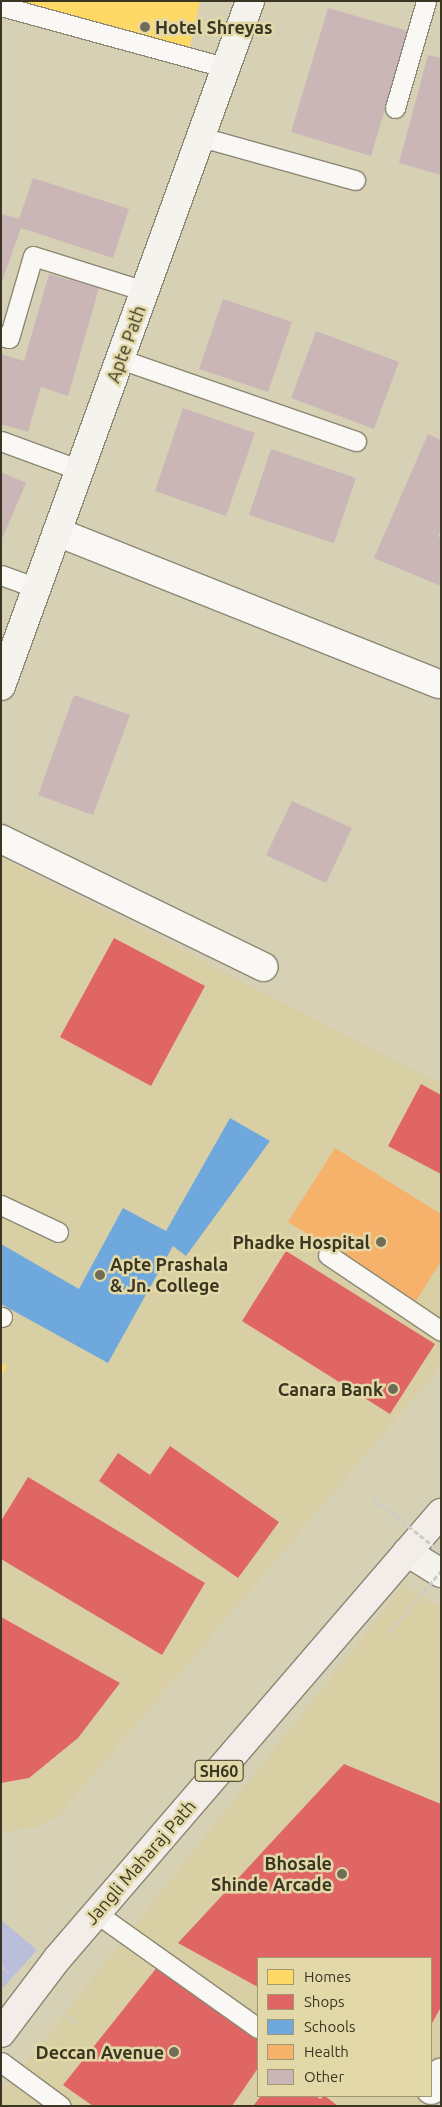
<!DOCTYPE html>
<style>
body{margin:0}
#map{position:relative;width:442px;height:2107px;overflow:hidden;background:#d6d0b5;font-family:Ubuntu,sans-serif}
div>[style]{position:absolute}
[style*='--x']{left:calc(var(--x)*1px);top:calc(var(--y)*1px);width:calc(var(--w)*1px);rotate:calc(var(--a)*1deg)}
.built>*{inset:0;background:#d9cfa4}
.green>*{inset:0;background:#babeda}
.homes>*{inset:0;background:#ffd966}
.shops>*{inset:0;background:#e06666}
.schools>*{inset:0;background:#6fa8dc}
.health>*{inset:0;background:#f6b26b}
.building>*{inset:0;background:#cab6b7}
.path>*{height:3px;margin-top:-1.5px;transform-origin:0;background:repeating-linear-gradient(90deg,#cdcbc3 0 5px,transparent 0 7.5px)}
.roads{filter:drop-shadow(1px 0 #8c8773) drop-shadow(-1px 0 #8c8773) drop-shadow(0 1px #8c8773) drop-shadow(0 -1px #8c8773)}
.lane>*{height:19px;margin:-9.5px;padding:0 9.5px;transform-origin:9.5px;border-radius:9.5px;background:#f9f8f4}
.street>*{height:28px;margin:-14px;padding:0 14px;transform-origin:14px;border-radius:14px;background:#f9f8f4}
.secondary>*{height:28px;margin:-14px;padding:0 14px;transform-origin:14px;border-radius:14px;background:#f5f3ee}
.primary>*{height:28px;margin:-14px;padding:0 14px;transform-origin:14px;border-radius:14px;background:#f2ede8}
.path-bridge>*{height:3px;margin-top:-1.5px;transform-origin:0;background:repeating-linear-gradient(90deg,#cdcbc3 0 5px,transparent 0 7.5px)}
.dots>*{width:14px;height:14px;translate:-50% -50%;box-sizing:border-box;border:2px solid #e3d9a8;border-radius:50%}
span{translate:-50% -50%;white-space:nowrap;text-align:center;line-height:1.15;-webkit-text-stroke:5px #e3d9a8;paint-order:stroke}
.shield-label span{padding:1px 4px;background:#e3d9a8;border:1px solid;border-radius:4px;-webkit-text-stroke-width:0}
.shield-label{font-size:16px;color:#3a3623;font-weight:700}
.poi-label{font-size:18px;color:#3a3623;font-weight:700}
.left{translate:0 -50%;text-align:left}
.right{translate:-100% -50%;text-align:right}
.street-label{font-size:18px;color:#3a3623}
.frame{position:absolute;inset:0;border:2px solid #3a3623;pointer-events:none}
.legend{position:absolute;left:257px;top:1957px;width:175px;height:140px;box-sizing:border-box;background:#e3d9a8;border:1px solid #9f9873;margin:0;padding:6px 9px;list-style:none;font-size:15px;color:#3a3623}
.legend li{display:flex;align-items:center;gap:10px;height:25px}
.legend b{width:25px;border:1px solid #9f9873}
</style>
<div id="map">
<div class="built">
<i style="clip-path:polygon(1px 857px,441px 1084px,441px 1366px,59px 1815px,38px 1826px,1px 1833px)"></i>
<i style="clip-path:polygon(evenodd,404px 1585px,441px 1608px,441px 2106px,1px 2106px,1px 2094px,404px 1585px,258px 1958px,431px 1958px,431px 2096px,258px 2096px,258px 1958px)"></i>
</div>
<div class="green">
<i style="clip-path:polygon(1px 1920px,37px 1950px,1px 1990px)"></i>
</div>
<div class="homes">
<i style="clip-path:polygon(1px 1px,200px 1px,189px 51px)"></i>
<i style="clip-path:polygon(1px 1363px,7px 1366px,1px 1376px)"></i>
</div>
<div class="shops">
<i style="clip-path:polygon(114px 938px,205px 986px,151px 1086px,60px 1037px)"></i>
<i style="clip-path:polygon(421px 1084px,441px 1095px,441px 1174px,388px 1146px)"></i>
<i style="clip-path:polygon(286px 1251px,435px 1344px,390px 1414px,242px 1321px)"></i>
<i style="clip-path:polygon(170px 1446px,279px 1522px,238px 1578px,99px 1481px,118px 1453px,150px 1475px)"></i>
<i style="clip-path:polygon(28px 1477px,205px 1583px,162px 1655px,1px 1559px,1px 1521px)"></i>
<i style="clip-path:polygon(1px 1617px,120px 1683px,78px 1738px,29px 1778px,1px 1783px)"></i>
<i style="clip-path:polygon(344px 1764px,441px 1804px,441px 2007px,431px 2025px,431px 1958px,258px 1958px,258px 1987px,178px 1943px)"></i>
<i style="clip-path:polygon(158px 1966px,258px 2036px,258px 2068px,232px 2106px,93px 2106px,63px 2085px)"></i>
<i style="clip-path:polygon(261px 2096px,316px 2096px,320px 2099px,325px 2096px,338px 2106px,253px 2106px)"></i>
</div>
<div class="schools">
<i style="clip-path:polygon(230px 1118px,270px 1141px,186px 1256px,173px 1246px,108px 1363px,1px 1304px,1px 1244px,79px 1289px,123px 1208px,166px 1231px)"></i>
</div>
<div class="health">
<i style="clip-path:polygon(335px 1148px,441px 1214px,441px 1261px,416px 1301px,288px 1222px)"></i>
</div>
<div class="building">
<i style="clip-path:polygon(328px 8px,408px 31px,371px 156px,291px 132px)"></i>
<i style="clip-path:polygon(428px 55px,441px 58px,441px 175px,399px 163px)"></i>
<i style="clip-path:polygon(33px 178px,129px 209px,113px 258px,21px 228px,1px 284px,1px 214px,19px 219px)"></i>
<i style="clip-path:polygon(49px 274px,99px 288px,68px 396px,41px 387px,28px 432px,1px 424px,1px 354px,24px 361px)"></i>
<i style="clip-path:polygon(223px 299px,292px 322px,268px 392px,199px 369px)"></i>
<i style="clip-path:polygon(316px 331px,399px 362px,374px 429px,291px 398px)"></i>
<i style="clip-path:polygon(183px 408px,255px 433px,226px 516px,155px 491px)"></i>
<i style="clip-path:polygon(428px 434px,441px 440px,441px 530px,438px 536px,441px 538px,441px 586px,374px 558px)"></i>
<i style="clip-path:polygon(271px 449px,356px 478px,334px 543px,249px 515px)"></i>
<i style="clip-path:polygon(1px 472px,26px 483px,1px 541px)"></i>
<i style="clip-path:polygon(74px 695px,130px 715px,93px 815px,38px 795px)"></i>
<i style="clip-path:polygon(292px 801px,352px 828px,326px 883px,266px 855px)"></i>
</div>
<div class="path">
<i style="--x:1;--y:1966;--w:9;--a:41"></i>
<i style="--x:62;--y:2013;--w:17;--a:33"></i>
</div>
<div class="roads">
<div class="lane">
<i style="--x:1;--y:6;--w:234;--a:15.3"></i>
<i style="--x:395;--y:108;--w:111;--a:-73.8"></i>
<i style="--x:201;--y:137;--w:160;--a:15.6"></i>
<i style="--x:1;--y:336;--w:8;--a:14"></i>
<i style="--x:9;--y:338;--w:85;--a:-73.7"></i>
<i style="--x:33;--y:256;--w:117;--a:17.4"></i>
<i style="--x:120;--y:359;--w:250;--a:19.2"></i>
<i style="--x:1;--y:441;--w:84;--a:20.2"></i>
<i style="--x:1;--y:575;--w:38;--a:20"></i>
<i style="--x:1;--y:1205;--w:63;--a:25.3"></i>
<i style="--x:328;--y:1255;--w:136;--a:33.9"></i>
<i style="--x:1;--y:1317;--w:1;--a:0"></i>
<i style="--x:96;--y:1913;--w:199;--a:35.4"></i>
<i style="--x:1;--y:2062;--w:74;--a:36.3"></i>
</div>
<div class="street">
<i style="--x:57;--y:532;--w:411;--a:21.7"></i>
<i style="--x:1;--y:839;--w:292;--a:26"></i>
<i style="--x:431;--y:2090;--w:20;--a:-60"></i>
</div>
<div class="secondary">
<i style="--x:1;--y:686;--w:729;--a:-70.02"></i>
<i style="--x:407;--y:1552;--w:40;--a:32"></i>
</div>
<div class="primary">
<i style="--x:1;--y:2033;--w:93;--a:-52.9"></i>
<i style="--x:57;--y:1959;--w:589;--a:-49.27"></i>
</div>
</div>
<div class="path-bridge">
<i style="--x:373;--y:1498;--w:87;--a:38.5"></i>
<i style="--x:390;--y:1631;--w:79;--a:-49.6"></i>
</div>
<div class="dots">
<i style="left:145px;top:27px;background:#716c56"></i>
<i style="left:381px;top:1242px;background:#716c56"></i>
<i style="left:100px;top:1275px;background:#716c56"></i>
<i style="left:393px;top:1389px;background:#716c56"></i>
<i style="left:342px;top:1874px;background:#716c56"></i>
<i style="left:174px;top:2052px;background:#716c56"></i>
</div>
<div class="shield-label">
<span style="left:219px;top:1771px">SH60</span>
</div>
<div class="poi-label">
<span class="left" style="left:155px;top:27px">Hotel Shreyas</span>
<span class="right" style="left:370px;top:1242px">Phadke Hospital</span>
<span class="left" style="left:110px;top:1275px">Apte Prashala<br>&amp; Jn. College</span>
<span class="right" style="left:383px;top:1389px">Canara Bank</span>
<span class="right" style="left:332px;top:1874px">Bhosale<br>Shinde Arcade</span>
<span class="right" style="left:164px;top:2052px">Deccan Avenue</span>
</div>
<div class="street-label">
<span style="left:126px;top:344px;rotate:-70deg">Apte Path</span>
<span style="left:140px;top:1862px;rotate:-49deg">Jangli Maharaj Path</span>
</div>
<div class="frame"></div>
<ul class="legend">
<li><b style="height:14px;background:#ffd966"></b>Homes</li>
<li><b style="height:14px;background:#e06666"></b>Shops</li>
<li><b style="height:14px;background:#6fa8dc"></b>Schools</li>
<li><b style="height:14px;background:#f6b26b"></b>Health</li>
<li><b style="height:14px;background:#cab6b7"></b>Other</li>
</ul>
</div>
